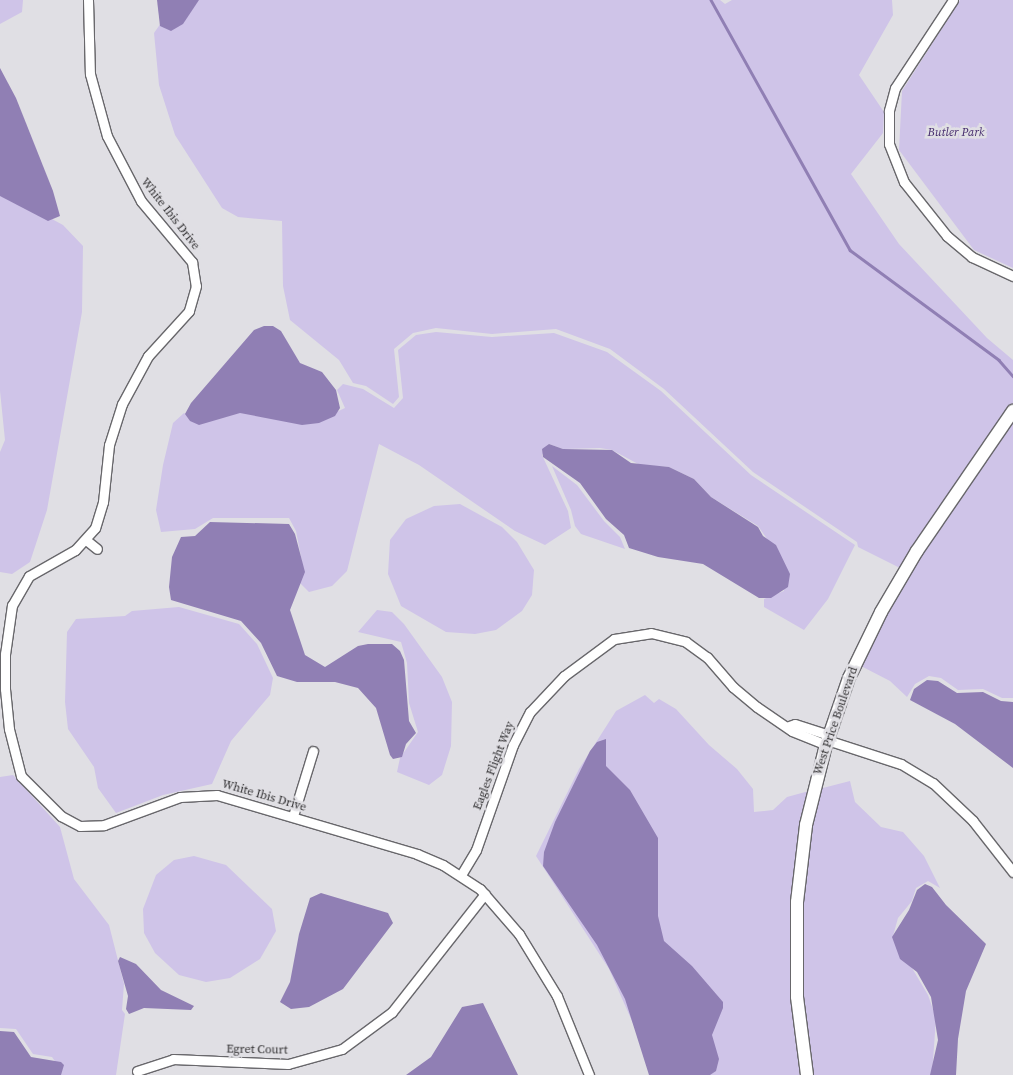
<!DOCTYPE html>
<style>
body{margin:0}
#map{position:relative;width:1013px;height:1075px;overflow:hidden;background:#e0dfe4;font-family:"Source Serif 4",serif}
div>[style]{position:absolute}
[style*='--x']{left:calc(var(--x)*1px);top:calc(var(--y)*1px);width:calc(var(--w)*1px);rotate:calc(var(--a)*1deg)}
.green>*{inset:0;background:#cfc4e8}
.water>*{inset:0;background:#907fb4}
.stream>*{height:2.5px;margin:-1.25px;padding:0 1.25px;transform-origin:1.25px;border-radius:1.25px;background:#907fb4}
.roads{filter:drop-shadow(1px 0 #68676b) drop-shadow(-1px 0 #68676b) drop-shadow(0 1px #68676b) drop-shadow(0 -1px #68676b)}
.street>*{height:9px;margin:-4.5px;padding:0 4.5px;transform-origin:4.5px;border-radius:4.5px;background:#fff}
.secondary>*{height:12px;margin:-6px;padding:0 6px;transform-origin:6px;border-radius:6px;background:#fff}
span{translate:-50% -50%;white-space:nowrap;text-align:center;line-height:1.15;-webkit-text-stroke:5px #e0dfe4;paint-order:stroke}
.park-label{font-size:12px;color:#442a6c;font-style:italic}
.street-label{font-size:12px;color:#302f31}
</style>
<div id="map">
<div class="green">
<i style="clip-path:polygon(0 0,23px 0,22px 12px,0 24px)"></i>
<i style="clip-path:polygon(197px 0,720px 0,725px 4px,732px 0,892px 0,893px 15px,859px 75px,884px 112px,883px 133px,851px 174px,899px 244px,987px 338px,1013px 360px,1013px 403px,902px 569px,858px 547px,857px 542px,753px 472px,664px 389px,610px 349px,556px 329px,492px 334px,436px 328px,413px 333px,394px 349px,399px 397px,393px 404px,366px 386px,353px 383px,339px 360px,290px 320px,283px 286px,282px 221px,238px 217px,222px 208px,175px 135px,159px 85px,154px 33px,161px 23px)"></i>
<i style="clip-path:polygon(960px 0,1013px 0,1013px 268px,974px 250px,899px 150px,902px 91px)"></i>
<i style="clip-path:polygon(0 191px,63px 225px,83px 246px,82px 312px,47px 510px,30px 562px,12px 574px,0 572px,0 452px,5px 440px,0 391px)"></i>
<i style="clip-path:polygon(436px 332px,492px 337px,554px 333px,607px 352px,661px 391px,751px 475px,855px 545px,828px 599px,804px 630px,764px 607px,764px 599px,784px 591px,785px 564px,758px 526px,711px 497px,694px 479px,669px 467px,640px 465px,612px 450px,600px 448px,563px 449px,549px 444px,542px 455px,568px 511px,571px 528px,545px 545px,515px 531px,419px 465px,379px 444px,347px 571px,332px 586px,309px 592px,297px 580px,302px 562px,296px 531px,289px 518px,213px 518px,195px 529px,161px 532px,156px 510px,163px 465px,173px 423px,184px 413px,195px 420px,250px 411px,330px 415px,345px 408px,337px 390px,343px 384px,363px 389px,394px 408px,403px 398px,398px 350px,416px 335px)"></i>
<i style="clip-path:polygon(1013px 419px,1013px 698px,1002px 698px,983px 689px,958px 690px,941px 678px,929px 676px,915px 684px,907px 697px,890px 681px,859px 665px,921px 553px)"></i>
<i style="clip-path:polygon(552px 466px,577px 485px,604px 521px,620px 537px,625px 549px,581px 534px,575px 526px,571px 510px)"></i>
<i style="clip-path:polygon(460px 504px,502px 527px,517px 542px,534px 570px,532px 595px,522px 611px,496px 630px,475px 634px,446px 632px,401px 606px,388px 574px,390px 540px,406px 519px,434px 506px)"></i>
<i style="clip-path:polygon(179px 607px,239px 624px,257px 644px,273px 678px,270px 695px,231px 741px,212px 784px,163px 795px,116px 813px,98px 788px,94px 767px,68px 729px,65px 702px,67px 632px,76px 619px,125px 616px,132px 611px)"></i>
<i style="clip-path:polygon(377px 610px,392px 612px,404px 624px,442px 677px,452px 702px,451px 746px,442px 775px,429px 785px,397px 772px,400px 758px,418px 732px,409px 703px,407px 663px,401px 642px,358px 632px)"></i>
<i style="clip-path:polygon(645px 695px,654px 703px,659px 699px,676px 709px,709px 745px,737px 769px,753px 789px,754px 812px,773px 810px,787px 797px,809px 791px,802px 824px,802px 1075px,651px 1075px,639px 1037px,609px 969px,536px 856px,579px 769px,616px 711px)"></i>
<i style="clip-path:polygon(13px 775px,60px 827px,74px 879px,109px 925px,124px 984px,122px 1010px,125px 1014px,116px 1075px,59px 1075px,59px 1067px,52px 1057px,33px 1054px,16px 1029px,0 1028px,0 777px)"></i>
<i style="clip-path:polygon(850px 781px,855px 802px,881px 827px,903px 832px,924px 856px,940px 888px,928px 881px,916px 888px,912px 901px,898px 918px,893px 936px,928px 995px,936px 1018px,932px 1075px,811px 1075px,802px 996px,804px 875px,819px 789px)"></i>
<i style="clip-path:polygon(194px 856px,226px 865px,272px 909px,276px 931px,260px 959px,230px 978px,206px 982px,179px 975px,155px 953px,144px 933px,143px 909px,156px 875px,174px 860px)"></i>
</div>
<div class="water">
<i style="clip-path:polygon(157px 0,199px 0,183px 24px,171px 31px,160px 26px)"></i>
<i style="clip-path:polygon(0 68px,16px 98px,53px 191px,60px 216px,48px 221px,0 196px)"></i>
<i style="clip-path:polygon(264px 326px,273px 326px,281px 331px,300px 363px,322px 372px,336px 390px,340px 408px,335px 416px,319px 423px,302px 425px,240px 413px,199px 425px,190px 421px,185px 414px,191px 403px,254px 330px)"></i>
<i style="clip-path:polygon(549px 444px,563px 449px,612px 450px,631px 463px,669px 467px,694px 479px,711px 497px,758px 527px,763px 536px,776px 545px,790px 574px,788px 587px,771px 598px,759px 598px,703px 564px,658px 557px,629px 548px,624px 535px,606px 519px,580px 483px,543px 457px,542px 449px)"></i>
<i style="clip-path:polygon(210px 522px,289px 524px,295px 534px,305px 572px,290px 610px,305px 655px,325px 667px,358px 646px,368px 644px,392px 644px,400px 651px,404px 660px,409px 721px,416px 733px,406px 744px,402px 757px,393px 759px,390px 755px,376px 708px,358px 688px,335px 682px,297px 682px,277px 676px,261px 643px,241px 621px,171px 600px,169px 587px,172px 557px,181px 537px,195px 536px)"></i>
<i style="clip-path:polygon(927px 680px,938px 681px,957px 693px,983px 692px,1001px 701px,1013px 702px,1013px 768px,955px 724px,910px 700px,914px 689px)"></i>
<i style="clip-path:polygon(606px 739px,606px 766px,630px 790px,658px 838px,658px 916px,664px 941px,692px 966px,723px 1002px,723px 1008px,712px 1035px,719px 1059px,716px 1071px,710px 1075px,649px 1075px,625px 999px,597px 945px,543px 866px,544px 852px,555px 822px,590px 751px,597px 742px)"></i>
<i style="clip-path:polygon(925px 884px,932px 887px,946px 905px,986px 944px,966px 991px,958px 1039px,956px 1075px,930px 1075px,938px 1040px,931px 997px,917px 972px,900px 959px,892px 937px,909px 910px,917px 890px)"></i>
<i style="clip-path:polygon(321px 893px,388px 913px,393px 923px,343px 989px,309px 1007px,291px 1009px,280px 1002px,290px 982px,299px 934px,310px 898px)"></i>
<i style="clip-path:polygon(120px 957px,136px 964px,161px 990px,194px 1006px,191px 1010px,144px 1008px,129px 1014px,126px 1009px,128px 996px,118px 961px)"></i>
<i style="clip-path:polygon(483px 1003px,518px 1075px,406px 1075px,431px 1057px,462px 1007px)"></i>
<i style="clip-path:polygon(0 1031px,14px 1032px,31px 1057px,61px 1062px,64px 1065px,61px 1075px,0 1075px)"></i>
</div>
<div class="stream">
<i style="--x:711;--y:0;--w:286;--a:60.9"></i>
<i style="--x:850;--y:250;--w:185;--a:36.4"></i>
<i style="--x:999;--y:360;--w:21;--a:49"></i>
</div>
<div class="roads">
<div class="street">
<i style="--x:88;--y:0;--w:74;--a:88.5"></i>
<i style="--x:90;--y:74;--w:64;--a:74.7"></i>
<i style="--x:107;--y:136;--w:73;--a:62.4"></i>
<i style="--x:141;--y:201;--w:80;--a:50.1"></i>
<i style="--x:192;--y:262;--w:24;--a:81"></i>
<i style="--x:196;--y:286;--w:26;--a:106"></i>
<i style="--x:189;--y:311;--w:61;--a:132.3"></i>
<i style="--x:148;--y:356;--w:55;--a:118.4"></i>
<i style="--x:122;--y:404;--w:43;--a:107.6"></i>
<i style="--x:109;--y:445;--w:57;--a:96"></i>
<i style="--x:103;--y:502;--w:27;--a:107"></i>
<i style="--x:95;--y:528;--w:30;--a:132"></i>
<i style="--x:75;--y:550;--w:53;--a:150.5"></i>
<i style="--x:29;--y:576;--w:34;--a:120"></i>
<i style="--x:12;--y:605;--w:49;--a:98.1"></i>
<i style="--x:5;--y:654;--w:35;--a:90"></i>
<i style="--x:5;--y:689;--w:40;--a:84.3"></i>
<i style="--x:9;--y:729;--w:49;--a:75.7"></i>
<i style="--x:21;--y:776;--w:57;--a:45"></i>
<i style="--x:61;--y:816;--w:21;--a:28"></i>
<i style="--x:80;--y:826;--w:24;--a:-2"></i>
<i style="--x:104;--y:825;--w:81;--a:-20.2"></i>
<i style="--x:180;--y:797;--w:37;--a:-3"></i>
<i style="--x:217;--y:795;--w:209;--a:16.4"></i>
<i style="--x:417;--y:854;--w:28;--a:23"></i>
<i style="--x:443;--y:865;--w:44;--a:33"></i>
<i style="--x:480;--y:889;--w:60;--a:49.1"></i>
<i style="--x:519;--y:934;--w:73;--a:58.5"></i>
<i style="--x:557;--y:996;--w:85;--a:67.9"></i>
<i style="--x:953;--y:0;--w:105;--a:123.4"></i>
<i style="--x:895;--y:88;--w:24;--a:105"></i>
<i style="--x:889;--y:111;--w:33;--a:90"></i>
<i style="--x:889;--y:144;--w:41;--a:68.5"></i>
<i style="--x:904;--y:182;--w:69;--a:51.5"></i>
<i style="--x:947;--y:236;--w:33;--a:40"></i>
<i style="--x:972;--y:257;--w:45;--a:24.9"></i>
<i style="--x:86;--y:540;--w:14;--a:39"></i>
<i style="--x:789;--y:726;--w:6;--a:-18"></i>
<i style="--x:795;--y:724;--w:36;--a:18"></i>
<i style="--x:827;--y:740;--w:78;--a:18"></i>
<i style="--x:901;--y:764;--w:37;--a:31"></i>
<i style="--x:933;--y:783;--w:55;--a:43.5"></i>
<i style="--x:973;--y:821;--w:65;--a:51.9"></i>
<i style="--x:293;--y:816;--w:68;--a:-72.9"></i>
<i style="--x:461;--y:875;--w:29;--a:-59"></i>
<i style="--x:476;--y:850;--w:111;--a:-70.6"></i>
<i style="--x:513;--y:745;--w:37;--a:-63"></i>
<i style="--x:530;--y:712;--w:50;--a:-46.6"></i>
<i style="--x:564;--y:676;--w:62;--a:-36.5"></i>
<i style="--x:614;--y:639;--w:37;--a:-9"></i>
<i style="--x:651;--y:633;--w:36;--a:14"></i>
<i style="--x:686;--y:642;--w:26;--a:36"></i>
<i style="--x:707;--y:657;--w:40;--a:49"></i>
<i style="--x:733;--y:687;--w:31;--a:40"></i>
<i style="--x:757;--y:707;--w:42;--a:34.4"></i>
<i style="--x:792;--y:731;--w:37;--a:22"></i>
<i style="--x:137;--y:1071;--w:38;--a:-18"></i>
<i style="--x:173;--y:1059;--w:115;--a:2.5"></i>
<i style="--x:288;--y:1064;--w:56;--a:-15.5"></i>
<i style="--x:342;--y:1049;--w:62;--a:-36.5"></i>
<i style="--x:392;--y:1012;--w:150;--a:-51.8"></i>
</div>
<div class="secondary">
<i style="--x:807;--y:1075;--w:79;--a:-97.3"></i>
<i style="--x:797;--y:997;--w:95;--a:-90"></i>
<i style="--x:797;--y:902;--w:78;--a:-83.3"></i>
<i style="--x:806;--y:825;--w:82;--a:-76"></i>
<i style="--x:826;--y:745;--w:71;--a:-71.1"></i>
<i style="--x:849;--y:678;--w:73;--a:-64.1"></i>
<i style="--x:881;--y:612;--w:71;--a:-59.5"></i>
<i style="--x:917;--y:551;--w:170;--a:-55.6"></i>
</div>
</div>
<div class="park-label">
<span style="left:956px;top:133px">Butler Park</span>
</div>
<div class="street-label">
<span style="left:170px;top:214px;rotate:52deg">White Ibis Drive</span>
<span style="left:836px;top:721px;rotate:-71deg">West Price Boulevard</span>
<span style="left:494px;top:766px;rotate:-69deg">Eagles Flight Way</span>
<span style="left:264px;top:796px;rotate:16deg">White Ibis Drive</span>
<span style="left:257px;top:1050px;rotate:1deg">Egret Court</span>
</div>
</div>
